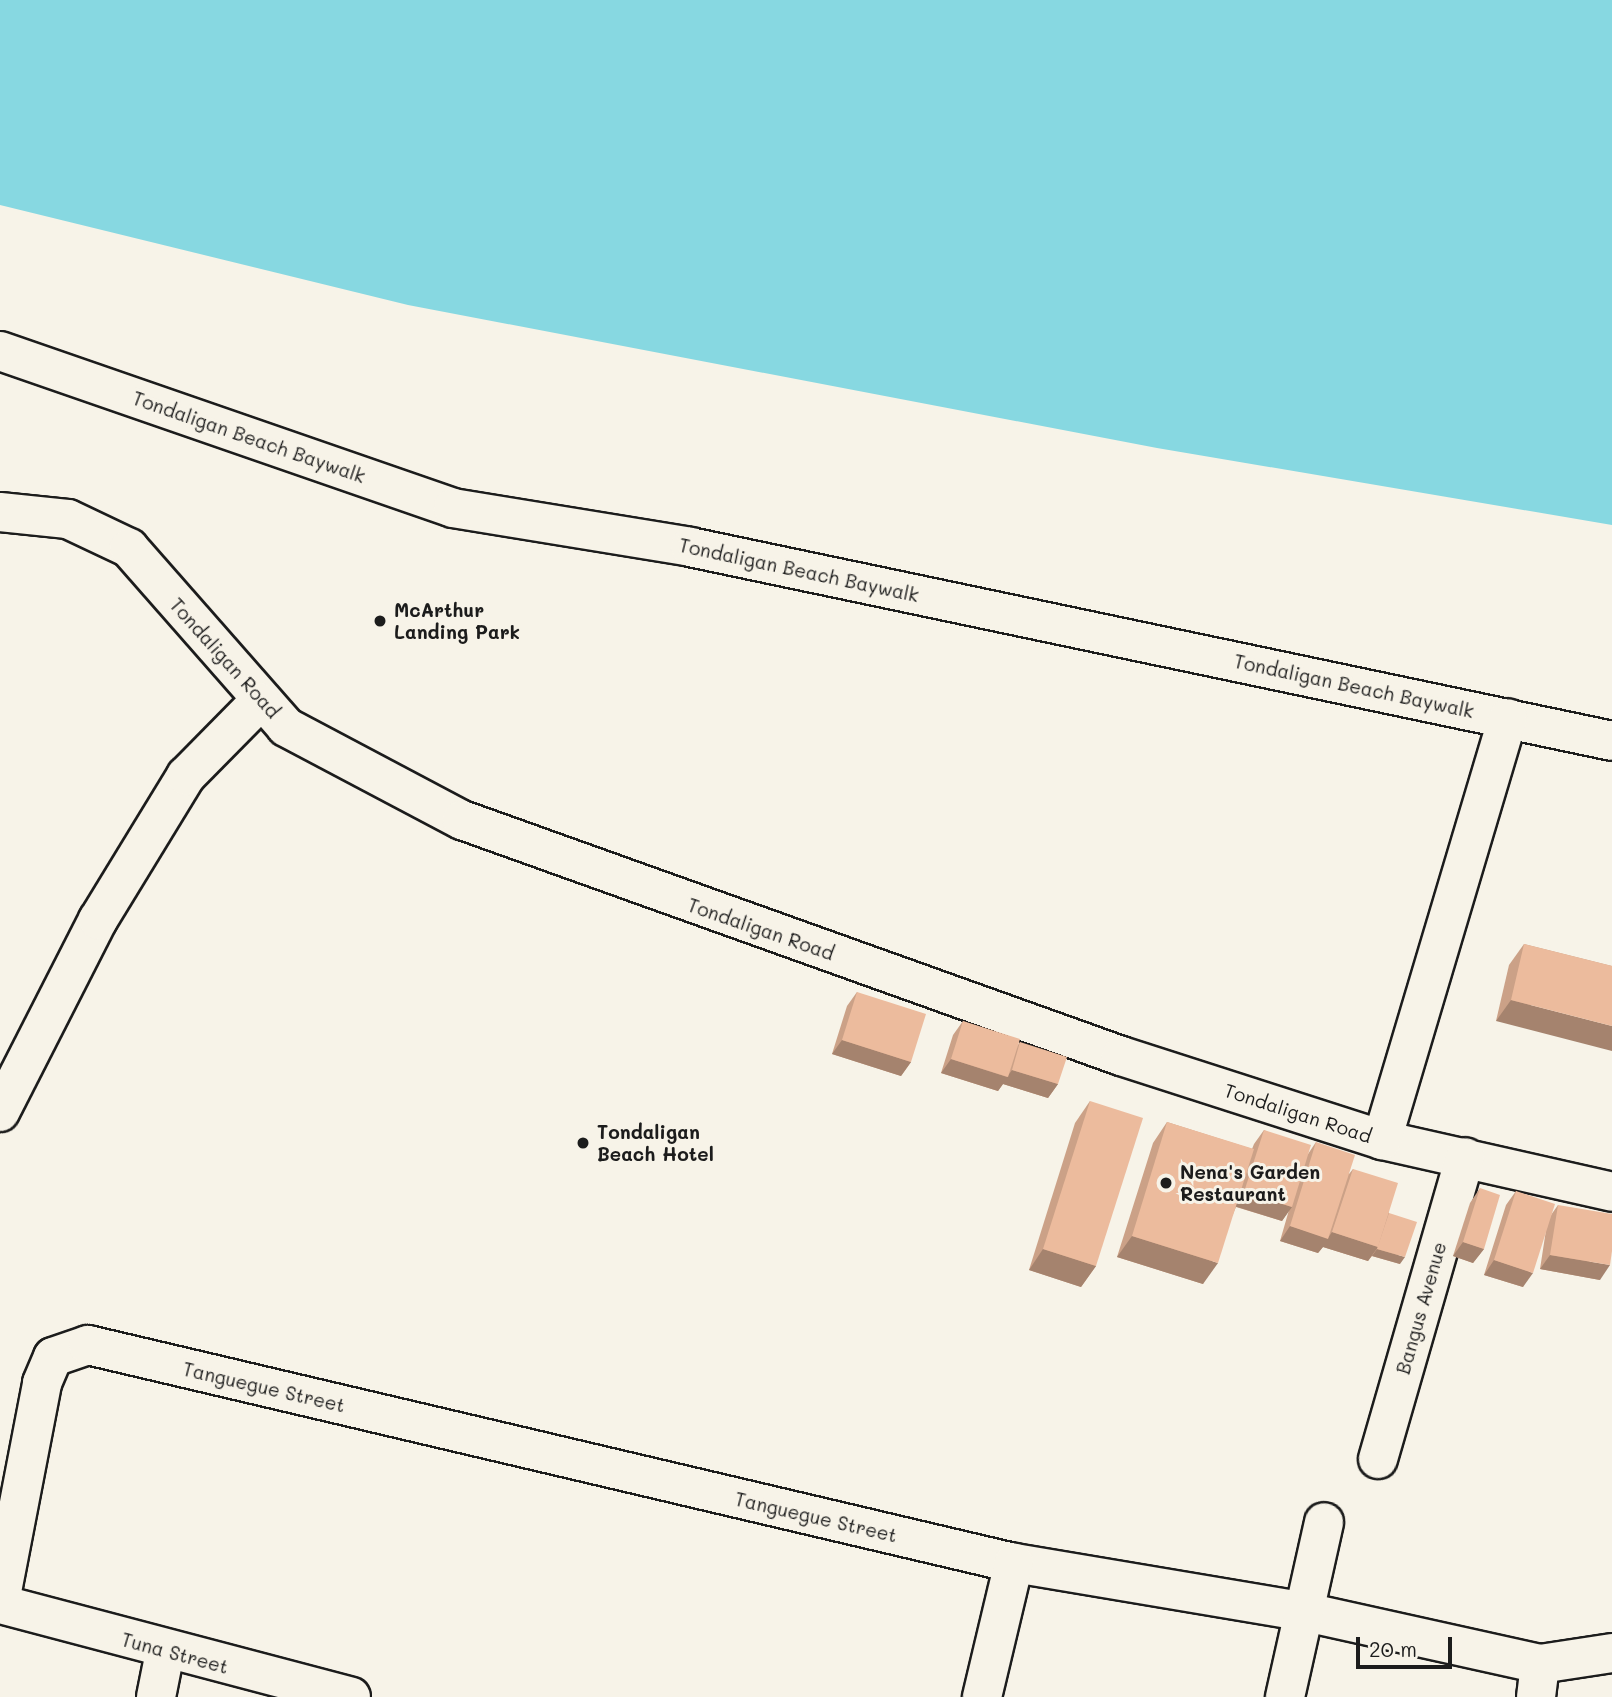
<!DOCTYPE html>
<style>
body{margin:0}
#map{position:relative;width:1612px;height:1697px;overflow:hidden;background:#f7f3e8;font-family:Mali,sans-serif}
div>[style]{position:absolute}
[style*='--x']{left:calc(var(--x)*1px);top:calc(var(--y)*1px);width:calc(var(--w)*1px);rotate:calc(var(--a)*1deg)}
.water>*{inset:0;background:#87d8e1}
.roads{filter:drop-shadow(2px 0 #1c1c1c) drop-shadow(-2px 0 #1c1c1c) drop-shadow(0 2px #1c1c1c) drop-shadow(0 -2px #1c1c1c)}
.minor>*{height:38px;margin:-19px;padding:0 19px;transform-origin:19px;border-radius:19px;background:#f7f3e8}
.wall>*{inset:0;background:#cba187}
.shaded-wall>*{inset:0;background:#a5836e}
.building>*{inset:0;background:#ecbb9d}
.dots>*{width:19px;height:19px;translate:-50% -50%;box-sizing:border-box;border:4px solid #f7f3e8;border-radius:50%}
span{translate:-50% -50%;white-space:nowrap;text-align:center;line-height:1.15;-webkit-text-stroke:6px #f7f3e8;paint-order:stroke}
.street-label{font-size:19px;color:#1c1c1c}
.poi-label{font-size:19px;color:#1c1c1c;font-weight:700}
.left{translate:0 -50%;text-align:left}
.scale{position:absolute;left:1356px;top:1637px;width:96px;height:32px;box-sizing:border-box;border:4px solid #1c1c1c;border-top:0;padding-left:9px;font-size:21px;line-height:24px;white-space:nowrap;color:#1c1c1c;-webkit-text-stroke:5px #f7f3e8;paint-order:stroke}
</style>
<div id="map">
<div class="water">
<i style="clip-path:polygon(0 0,1612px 0,1612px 525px,1157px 448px,408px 305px,0 205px)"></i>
</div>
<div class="roads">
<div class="minor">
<i style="--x:0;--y:351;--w:479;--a:19.1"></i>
<i style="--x:453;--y:508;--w:240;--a:9.3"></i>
<i style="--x:690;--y:547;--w:942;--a:11.88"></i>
<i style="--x:0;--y:512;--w:68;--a:5.9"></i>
<i style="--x:68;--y:519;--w:68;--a:25.4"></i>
<i style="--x:129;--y:548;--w:238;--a:48.7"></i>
<i style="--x:286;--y:727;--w:199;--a:27.9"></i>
<i style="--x:462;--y:820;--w:700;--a:19.7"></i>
<i style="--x:1121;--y:1056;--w:274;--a:17.8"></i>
<i style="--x:1382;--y:1140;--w:236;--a:12.7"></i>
<i style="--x:0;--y:1112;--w:216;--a:-63"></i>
<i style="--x:98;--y:920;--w:169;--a:-58.6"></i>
<i style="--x:186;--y:776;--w:104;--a:-45.4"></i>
<i style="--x:1382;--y:1140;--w:440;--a:-73.4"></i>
<i style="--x:1378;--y:1459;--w:314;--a:-73.9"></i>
<i style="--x:0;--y:1602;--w:223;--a:-79.1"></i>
<i style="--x:42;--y:1383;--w:28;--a:-67"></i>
<i style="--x:53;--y:1357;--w:37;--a:-19"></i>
<i style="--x:88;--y:1345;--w:951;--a:13.25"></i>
<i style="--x:1014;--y:1563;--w:291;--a:9.5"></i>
<i style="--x:1301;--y:1611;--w:245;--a:12.5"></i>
<i style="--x:1540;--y:1664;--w:73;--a:-8.7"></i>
<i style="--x:0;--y:1604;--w:363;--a:14.8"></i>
<i style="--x:156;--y:1697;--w:46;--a:-78.7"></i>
<i style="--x:982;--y:1697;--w:138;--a:-76.6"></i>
<i style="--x:1285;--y:1697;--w:179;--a:-77.4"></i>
<i style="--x:1536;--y:1697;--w:33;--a:-83"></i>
</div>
</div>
<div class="wall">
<i style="clip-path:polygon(1524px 944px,1612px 966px,1496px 1021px,1509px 965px)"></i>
<i style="clip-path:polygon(857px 992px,911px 1062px,901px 1076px,832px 1054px,847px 1006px)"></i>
<i style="clip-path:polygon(963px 1021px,1017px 1046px,1020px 1042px,1058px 1084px,1048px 1098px,1003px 1084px,998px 1091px,941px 1073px,953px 1035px)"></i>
<i style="clip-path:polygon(1090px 1101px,1096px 1266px,1081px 1287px,1029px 1270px,1075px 1123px)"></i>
<i style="clip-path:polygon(1167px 1122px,1252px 1149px,1254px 1144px,1264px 1130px,1308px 1154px,1316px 1142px,1349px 1174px,1353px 1169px,1389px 1213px,1400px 1264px,1372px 1256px,1368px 1261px,1323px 1247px,1318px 1253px,1280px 1241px,1289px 1210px,1282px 1221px,1236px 1207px,1203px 1284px,1117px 1257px,1153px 1143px)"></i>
<i style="clip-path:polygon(1480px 1188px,1484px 1249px,1473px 1263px,1453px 1256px,1470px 1203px)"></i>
<i style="clip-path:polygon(1516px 1191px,1551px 1215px,1558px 1205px,1600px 1280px,1540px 1269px,1546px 1230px,1523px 1287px,1484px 1275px,1506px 1205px)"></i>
</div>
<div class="shaded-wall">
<i style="clip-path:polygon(1511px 1000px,1612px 1026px,1612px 1051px,1496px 1021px)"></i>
<i style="clip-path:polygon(842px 1040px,911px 1062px,901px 1076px,832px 1054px)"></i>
<i style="clip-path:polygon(951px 1059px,1007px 1077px,1012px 1070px,1058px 1084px,1048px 1098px,1003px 1084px,998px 1091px,941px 1073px)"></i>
<i style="clip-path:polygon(1244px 1192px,1292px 1207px,1282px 1221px,1234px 1206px)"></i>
<i style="clip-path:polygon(1290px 1226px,1328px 1238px,1332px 1232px,1378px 1247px,1368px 1261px,1323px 1247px,1318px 1253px,1280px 1241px)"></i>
<i style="clip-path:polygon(1132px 1236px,1218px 1263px,1203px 1284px,1117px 1257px)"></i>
<i style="clip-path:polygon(1463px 1242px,1484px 1249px,1473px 1263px,1453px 1256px)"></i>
<i style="clip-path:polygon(1043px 1249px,1096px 1266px,1081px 1287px,1029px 1270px)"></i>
<i style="clip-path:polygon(1377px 1249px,1405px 1257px,1400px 1264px,1372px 1256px)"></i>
<i style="clip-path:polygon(1550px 1255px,1610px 1265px,1600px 1280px,1540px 1269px)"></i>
<i style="clip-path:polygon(1494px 1260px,1533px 1273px,1523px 1287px,1484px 1275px)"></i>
</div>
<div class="building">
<i style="clip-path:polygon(1524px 944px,1612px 966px,1612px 1026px,1511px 1000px)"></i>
<i style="clip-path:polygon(857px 992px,926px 1014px,911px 1062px,842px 1040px)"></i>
<i style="clip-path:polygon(963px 1021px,1020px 1039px,1008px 1077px,951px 1059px)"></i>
<i style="clip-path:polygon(1020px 1042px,1067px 1057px,1058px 1084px,1012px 1070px)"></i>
<i style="clip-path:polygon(1090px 1101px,1143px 1118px,1096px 1266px,1043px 1249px)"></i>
<i style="clip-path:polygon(1167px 1122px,1254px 1149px,1218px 1263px,1132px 1236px)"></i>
<i style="clip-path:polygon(1264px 1130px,1311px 1145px,1292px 1207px,1244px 1192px)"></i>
<i style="clip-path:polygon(1316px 1142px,1355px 1155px,1328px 1239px,1290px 1226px)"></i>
<i style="clip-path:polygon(1353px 1169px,1398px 1183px,1378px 1247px,1332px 1232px)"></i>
<i style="clip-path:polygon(1480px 1188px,1500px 1195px,1484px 1249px,1463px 1242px)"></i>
<i style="clip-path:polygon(1516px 1191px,1555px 1204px,1533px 1273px,1494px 1260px)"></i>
<i style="clip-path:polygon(1558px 1205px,1612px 1214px,1612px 1251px,1610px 1265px,1550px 1255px)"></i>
<i style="clip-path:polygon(1389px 1213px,1417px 1222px,1405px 1257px,1377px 1249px)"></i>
</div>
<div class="dots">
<i style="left:380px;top:621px;background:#1c1c1c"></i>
<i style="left:583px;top:1143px;background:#1c1c1c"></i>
<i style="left:1166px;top:1183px;background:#1c1c1c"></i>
</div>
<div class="street-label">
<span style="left:249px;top:437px;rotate:19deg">Tondaligan Beach Baywalk</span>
<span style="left:799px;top:570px;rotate:12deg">Tondaligan Beach Baywalk</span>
<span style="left:225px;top:658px;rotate:48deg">Tondaligan Road</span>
<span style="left:1354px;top:686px;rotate:12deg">Tondaligan Beach Baywalk</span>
<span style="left:761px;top:929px;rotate:19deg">Tondaligan Road</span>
<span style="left:1298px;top:1113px;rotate:18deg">Tondaligan Road</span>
<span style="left:1421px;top:1308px;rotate:-74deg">Bangus Avenue</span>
<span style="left:264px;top:1387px;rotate:13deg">Tanguegue Street</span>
<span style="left:816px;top:1517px;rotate:13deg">Tanguegue Street</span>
<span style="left:175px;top:1653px;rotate:15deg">Tuna Street</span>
</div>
<div class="poi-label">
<span class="left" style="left:394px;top:621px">McArthur<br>Landing Park</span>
<span class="left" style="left:597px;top:1143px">Tondaligan<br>Beach Hotel</span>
<span class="left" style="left:1180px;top:1183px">Nena's Garden<br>Restaurant</span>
</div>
<div class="scale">20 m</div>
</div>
